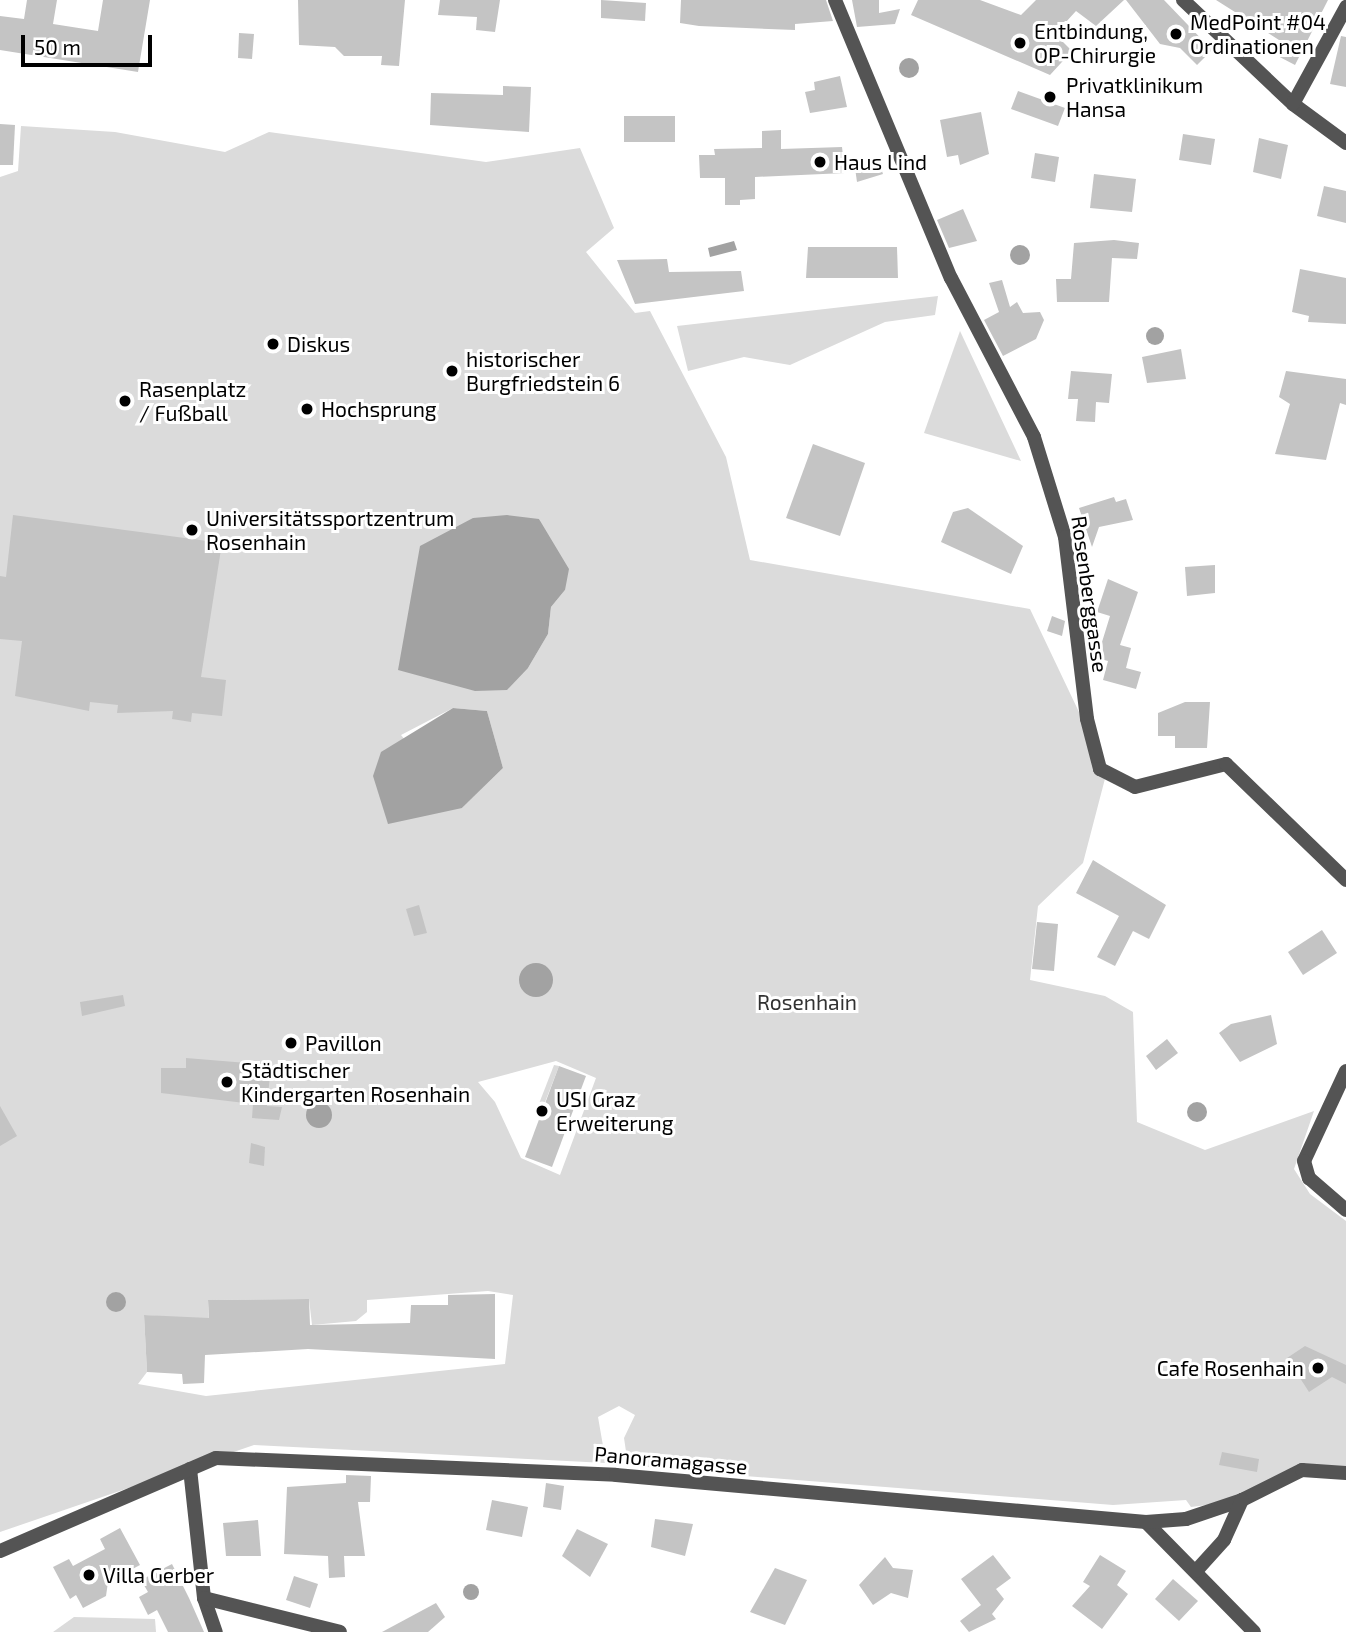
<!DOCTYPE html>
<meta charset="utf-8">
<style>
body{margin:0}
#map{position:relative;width:1346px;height:1632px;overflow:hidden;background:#fff;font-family:"Exo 2",sans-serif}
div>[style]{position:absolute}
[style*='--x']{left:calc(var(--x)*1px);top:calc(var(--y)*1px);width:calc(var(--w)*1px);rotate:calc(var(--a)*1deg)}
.green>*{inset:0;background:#dbdbdb}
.water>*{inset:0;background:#a2a2a2}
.round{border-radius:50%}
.building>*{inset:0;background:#c4c4c4}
.minor>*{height:14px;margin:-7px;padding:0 7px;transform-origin:7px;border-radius:7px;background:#545454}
.dots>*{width:19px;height:19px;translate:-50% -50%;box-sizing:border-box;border:4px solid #fff;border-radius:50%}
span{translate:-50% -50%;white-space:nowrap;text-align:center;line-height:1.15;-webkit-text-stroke:6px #fff;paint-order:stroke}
.poi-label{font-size:21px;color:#000}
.left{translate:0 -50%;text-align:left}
.right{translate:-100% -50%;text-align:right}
.street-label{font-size:21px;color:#000}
.park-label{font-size:21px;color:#323232}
.scale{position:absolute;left:21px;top:35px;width:131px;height:32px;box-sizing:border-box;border:4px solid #000;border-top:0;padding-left:9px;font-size:21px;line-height:24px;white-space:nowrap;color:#000;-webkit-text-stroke:5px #fff;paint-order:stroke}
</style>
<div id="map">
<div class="green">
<i style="clip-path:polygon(evenodd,21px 126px,115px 132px,225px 152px,269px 132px,486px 162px,580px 148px,614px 228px,586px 252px,635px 313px,650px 311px,726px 457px,750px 560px,1030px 609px,1107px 771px,1083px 863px,1038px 906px,1030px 980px,1105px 996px,1133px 1012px,1137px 1122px,1205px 1150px,1314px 1111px,1294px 1169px,1310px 1194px,1346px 1221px,1346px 1473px,1302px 1470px,1223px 1503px,1191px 1507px,1186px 1500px,1113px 1505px,707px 1473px,628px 1465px,624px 1438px,635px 1415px,619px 1406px,598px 1417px,606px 1463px,254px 1445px,0 1532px,0 177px,18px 171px,21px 126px,539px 519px,565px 590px,551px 607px,548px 634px,528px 668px,539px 519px,21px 126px,453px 708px,487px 711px,503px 768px,462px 808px,401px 735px,453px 708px,21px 126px,556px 1061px,596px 1078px,560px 1175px,521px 1158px,495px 1102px,478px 1082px,556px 1061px,21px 126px,488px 1291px,513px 1295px,505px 1364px,206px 1396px,138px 1384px,147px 1372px,144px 1315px,209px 1320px,208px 1300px,309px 1299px,312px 1325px,356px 1321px,367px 1312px,367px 1300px,488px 1291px)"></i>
<i style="clip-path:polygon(938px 296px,935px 315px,885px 322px,790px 365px,744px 357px,688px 371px,677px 326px)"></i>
<i style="clip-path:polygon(960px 331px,1021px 461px,924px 433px)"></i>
<i style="clip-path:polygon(554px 1065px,559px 1066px,540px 1115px,535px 1114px)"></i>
<i style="clip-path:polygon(74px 1617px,155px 1619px,156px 1632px,53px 1632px)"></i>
</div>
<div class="water">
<i class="round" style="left:899px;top:58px;width:20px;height:20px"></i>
<i style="clip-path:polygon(734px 241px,737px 250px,710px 257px,708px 248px)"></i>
<i class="round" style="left:1010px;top:245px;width:20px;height:20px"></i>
<i class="round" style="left:1146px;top:327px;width:18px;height:18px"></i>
<i style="clip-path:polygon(507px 515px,539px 519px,569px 569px,565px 590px,551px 607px,548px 634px,528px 668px,507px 690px,475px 691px,398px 670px,420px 546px,473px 518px)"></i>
<i style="clip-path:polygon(453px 708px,487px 711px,503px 768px,462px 808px,388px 824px,373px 776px,381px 752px)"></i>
<i class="round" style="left:519px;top:963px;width:34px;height:34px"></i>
<i class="round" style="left:306px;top:1102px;width:26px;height:26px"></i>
<i class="round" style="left:1187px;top:1102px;width:20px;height:20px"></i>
<i class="round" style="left:106px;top:1292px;width:20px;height:20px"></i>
<i class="round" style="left:463px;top:1584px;width:16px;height:16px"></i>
</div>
<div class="building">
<i style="clip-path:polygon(27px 0,57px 0,53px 24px,98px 31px,103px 0,150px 0,138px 72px,0 50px,0 16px,24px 19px)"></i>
<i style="clip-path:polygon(298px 0,405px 0,399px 66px,381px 65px,382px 56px,344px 56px,335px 47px,299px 45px)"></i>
<i style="clip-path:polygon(440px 0,500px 0,495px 32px,476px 30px,477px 17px,438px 15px)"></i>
<i style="clip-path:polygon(601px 0,646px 3px,645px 21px,601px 18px)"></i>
<i style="clip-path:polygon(681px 0,826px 0,833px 21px,795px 24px,795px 30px,699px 26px,680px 23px)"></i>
<i style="clip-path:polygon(852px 0,879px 0,879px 13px,900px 9px,895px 24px,857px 27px)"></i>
<i style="clip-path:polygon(918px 0,980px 0,1021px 15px,1036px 0,1124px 0,1096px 26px,1076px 11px,1055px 34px,1072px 51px,1050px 75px,911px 15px)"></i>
<i style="clip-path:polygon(1126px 0,1164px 0,1212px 50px,1197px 65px,1180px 48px,1160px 44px)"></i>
<i style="clip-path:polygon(1216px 0,1328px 0,1295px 65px,1272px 53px,1279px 40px)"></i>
<i style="clip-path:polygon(239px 33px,254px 34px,252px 59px,238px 58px)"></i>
<i style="clip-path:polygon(1341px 36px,1346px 37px,1346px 87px,1330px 84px)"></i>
<i style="clip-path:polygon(840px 76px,847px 107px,810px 113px,805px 92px,815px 90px,814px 82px)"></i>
<i style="clip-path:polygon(503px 86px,531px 87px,529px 132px,430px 125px,431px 93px,503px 95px)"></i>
<i style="clip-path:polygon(1018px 91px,1065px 108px,1058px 126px,1011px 109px)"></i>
<i style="clip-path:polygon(981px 112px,989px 154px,960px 165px,958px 155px,947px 157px,940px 120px)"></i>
<i style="clip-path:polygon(624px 116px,675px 116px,675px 142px,624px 142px)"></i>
<i style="clip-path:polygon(0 124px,15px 125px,13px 165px,0 165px)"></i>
<i style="clip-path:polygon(781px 130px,781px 149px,842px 147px,845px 173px,755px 177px,755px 199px,740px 200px,740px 205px,725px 205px,725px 178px,700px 178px,699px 155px,715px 155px,714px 149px,762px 148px,762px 131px)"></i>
<i style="clip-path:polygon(1183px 134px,1215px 139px,1211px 165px,1179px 160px)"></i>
<i style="clip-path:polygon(1259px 138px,1288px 145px,1281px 179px,1253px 172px)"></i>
<i style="clip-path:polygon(1035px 153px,1059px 157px,1055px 182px,1031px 178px)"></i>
<i style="clip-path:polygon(878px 160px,883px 174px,857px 182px,855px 168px)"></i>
<i style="clip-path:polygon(1094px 174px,1136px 179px,1132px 212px,1090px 208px)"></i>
<i style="clip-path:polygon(1324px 186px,1346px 191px,1346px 223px,1317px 216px)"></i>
<i style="clip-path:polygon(963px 209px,977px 241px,949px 248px,937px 220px)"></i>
<i style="clip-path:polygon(1114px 240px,1139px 243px,1137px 259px,1112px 258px,1109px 302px,1057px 302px,1056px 279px,1071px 279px,1074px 243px)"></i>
<i style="clip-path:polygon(808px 247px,897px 247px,898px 278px,806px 278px)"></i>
<i style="clip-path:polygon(667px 259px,669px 272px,741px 271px,744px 291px,635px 304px,617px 260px)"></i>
<i style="clip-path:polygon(1300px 269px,1346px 278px,1346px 324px,1308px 322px,1309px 316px,1292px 312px)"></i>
<i style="clip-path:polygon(1002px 280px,1010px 307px,1017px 302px,1023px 313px,1040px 312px,1044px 320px,1036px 339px,1003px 356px,984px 320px,999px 312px,989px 283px)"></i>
<i style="clip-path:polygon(1181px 349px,1186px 379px,1147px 383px,1142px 357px)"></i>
<i style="clip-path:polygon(1071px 371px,1112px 374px,1109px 403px,1096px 402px,1095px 422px,1076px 421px,1078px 399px,1068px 399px)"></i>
<i style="clip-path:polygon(1286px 371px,1346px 379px,1346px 405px,1340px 403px,1326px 460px,1275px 454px,1290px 404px,1279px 397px)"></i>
<i style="clip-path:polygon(813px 444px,865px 463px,840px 536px,786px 518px)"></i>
<i style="clip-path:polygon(1114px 497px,1116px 502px,1126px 499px,1133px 520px,1099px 527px,1092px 547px,1079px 508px)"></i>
<i style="clip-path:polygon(968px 508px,1023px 546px,1011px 574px,941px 542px,953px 512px)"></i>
<i style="clip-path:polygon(13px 515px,222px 543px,201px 677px,226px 680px,222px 716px,192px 713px,191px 722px,172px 719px,173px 711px,117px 713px,118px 705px,90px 702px,89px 711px,15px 696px,22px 641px,0 639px,0 576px,6px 577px)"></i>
<i style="clip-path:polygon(1215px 565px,1215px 593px,1187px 596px,1185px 567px)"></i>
<i style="clip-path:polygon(1108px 579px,1138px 592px,1120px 645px,1131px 648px,1126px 668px,1141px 672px,1136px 689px,1103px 680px,1108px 661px,1089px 656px,1092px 639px,1102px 642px,1110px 616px,1097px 612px)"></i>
<i style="clip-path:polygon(1052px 616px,1065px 621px,1062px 636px,1047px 631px)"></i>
<i style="clip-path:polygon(1185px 702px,1210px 702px,1207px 748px,1175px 748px,1175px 736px,1158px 736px,1158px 713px)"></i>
<i style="clip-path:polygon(1093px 860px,1166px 905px,1149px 939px,1133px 931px,1115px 966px,1097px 957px,1119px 916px,1076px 893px)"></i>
<i style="clip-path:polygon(419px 905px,427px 933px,414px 936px,406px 909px)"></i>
<i style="clip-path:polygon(1037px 922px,1058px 924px,1054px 971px,1032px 969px)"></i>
<i style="clip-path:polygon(1322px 930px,1337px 953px,1303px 975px,1288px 952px)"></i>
<i style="clip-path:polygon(123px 995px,125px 1006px,82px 1016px,80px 1002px)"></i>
<i style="clip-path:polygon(1271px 1015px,1277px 1044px,1240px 1062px,1219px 1033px,1231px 1024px)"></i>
<i style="clip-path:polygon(1167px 1039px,1178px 1053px,1156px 1070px,1146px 1056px)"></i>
<i style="clip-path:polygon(186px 1058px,271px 1065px,267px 1106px,282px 1107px,279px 1120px,252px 1118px,253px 1104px,161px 1093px,161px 1068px,186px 1068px)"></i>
<i style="clip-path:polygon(559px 1066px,586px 1076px,552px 1167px,525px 1157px)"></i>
<i style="clip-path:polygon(0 1106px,17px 1136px,0 1146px)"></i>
<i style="clip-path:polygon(251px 1143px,265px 1147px,264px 1166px,249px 1163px)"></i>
<i style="clip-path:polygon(495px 1294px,495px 1359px,308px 1349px,205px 1355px,204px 1383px,183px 1384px,182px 1374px,147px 1372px,144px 1315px,209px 1318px,208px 1300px,309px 1299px,310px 1325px,410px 1323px,411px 1305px,448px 1305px,448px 1295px)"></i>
<i style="clip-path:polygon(1305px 1346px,1346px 1365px,1346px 1384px,1332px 1377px,1309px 1392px,1287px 1358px)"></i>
<i style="clip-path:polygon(1222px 1452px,1259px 1459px,1257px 1472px,1219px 1465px)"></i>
<i style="clip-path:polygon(346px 1475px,371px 1476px,370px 1502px,358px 1502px,365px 1556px,344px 1556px,345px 1577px,329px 1578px,328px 1556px,284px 1554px,287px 1487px,346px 1483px)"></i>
<i style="clip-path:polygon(546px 1483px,564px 1486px,561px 1510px,543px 1507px)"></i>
<i style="clip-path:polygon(492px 1500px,528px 1507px,522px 1537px,486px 1530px)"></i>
<i style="clip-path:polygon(655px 1519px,693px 1524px,685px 1556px,651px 1547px)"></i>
<i style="clip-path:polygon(258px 1520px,261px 1556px,226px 1556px,223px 1523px)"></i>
<i style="clip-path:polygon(120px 1528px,140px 1565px,108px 1582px,106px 1596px,83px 1608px,76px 1595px,70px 1599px,53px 1567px,69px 1559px,73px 1566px,105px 1549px,100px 1539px)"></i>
<i style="clip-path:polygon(577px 1529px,608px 1544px,590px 1577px,562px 1556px)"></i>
<i style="clip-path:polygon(993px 1555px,1011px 1578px,996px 1589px,1004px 1599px,992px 1614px,996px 1619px,969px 1632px,960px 1621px,981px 1605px,961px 1579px)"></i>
<i style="clip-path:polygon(1100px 1555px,1126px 1571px,1117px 1585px,1128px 1594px,1102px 1629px,1072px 1606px,1090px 1586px,1083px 1582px)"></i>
<i style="clip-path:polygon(885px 1557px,893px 1568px,913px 1570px,908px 1598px,891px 1593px,873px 1605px,859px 1585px)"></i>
<i style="clip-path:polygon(172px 1564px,189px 1598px,204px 1632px,168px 1632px,157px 1610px,148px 1615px,139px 1597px,148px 1592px,141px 1580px)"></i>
<i style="clip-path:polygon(775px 1568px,807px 1580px,785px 1625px,750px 1612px)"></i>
<i style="clip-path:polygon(294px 1576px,318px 1584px,310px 1608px,286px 1600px)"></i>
<i style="clip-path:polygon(1173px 1579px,1198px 1601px,1179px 1621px,1155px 1599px)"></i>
<i style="clip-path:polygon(436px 1603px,445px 1617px,428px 1632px,382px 1632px)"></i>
</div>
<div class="minor">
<i style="--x:835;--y:0;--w:301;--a:67.4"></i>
<i style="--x:951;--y:278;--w:179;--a:62.4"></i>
<i style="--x:1034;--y:437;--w:105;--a:72.8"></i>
<i style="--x:1065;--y:537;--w:183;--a:83.1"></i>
<i style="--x:1087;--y:719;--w:52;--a:75.4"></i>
<i style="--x:1100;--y:769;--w:39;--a:27"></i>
<i style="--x:1135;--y:787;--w:94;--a:-14.2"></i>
<i style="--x:1226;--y:764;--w:167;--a:44"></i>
<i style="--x:1183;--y:0;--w:151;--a:43.4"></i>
<i style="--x:1293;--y:104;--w:66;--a:36.3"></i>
<i style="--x:1293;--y:104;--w:111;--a:-61.3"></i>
<i style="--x:1346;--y:1071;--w:99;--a:115"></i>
<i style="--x:1304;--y:1161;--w:18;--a:74"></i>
<i style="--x:1309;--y:1178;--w:49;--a:40.9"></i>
<i style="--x:190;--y:1469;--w:130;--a:83.8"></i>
<i style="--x:204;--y:1598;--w:36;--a:71"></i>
<i style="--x:1146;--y:1522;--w:154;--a:45.5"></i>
<i style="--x:0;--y:1551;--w:235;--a:-23.3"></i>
<i style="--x:216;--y:1458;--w:400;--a:2.4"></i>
<i style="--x:616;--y:1475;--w:532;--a:5.07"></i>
<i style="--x:1146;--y:1522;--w:40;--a:-4.3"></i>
<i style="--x:1186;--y:1519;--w:59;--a:-18.7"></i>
<i style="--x:1242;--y:1500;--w:67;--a:-26.6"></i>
<i style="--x:1302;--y:1470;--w:44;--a:3.9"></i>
<i style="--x:1196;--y:1571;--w:42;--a:-47.9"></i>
<i style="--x:1224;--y:1540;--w:44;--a:-65.8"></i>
<i style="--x:204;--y:1598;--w:140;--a:14"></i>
</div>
<div class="dots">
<i style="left:1176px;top:34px;background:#000"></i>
<i style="left:1020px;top:43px;background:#000"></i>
<i style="left:1050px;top:97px;background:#000"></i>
<i style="left:820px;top:162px;background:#000"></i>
<i style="left:273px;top:344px;background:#000"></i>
<i style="left:452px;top:371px;background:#000"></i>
<i style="left:125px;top:401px;background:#000"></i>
<i style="left:307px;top:409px;background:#000"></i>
<i style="left:192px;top:530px;background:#000"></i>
<i style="left:291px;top:1043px;background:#000"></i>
<i style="left:227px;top:1082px;background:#000"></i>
<i style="left:542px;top:1111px;background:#000"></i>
<i style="left:1318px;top:1368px;background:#000"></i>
<i style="left:89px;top:1575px;background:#000"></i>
</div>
<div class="poi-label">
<span class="left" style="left:1190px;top:34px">MedPoint #04<br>Ordinationen</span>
<span class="left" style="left:1034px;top:43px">Entbindung,<br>OP-Chirurgie</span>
<span class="left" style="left:1066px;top:97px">Privatklinikum<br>Hansa</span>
<span class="left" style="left:834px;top:162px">Haus Lind</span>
<span class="left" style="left:287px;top:344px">Diskus</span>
<span class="left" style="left:466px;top:371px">historischer<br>Burgfriedstein 6</span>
<span class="left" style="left:139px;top:401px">Rasenplatz<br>/ Fußball</span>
<span class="left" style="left:321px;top:409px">Hochsprung</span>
<span class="left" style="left:206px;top:530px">Universitätssportzentrum<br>Rosenhain</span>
<span class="left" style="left:305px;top:1043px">Pavillon</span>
<span class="left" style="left:241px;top:1082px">Städtischer<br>Kindergarten Rosenhain</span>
<span class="left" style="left:556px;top:1111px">USI Graz<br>Erweiterung</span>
<span class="right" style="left:1304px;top:1368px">Cafe Rosenhain</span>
<span class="left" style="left:103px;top:1575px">Villa Gerber</span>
</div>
<div class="street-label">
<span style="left:1090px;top:594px;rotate:82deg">Rosenberggasse</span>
<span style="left:671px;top:1460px;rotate:5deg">Panoramagasse</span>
</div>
<div class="park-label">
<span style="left:807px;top:1002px">Rosenhain</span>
</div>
<div class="scale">50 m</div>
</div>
